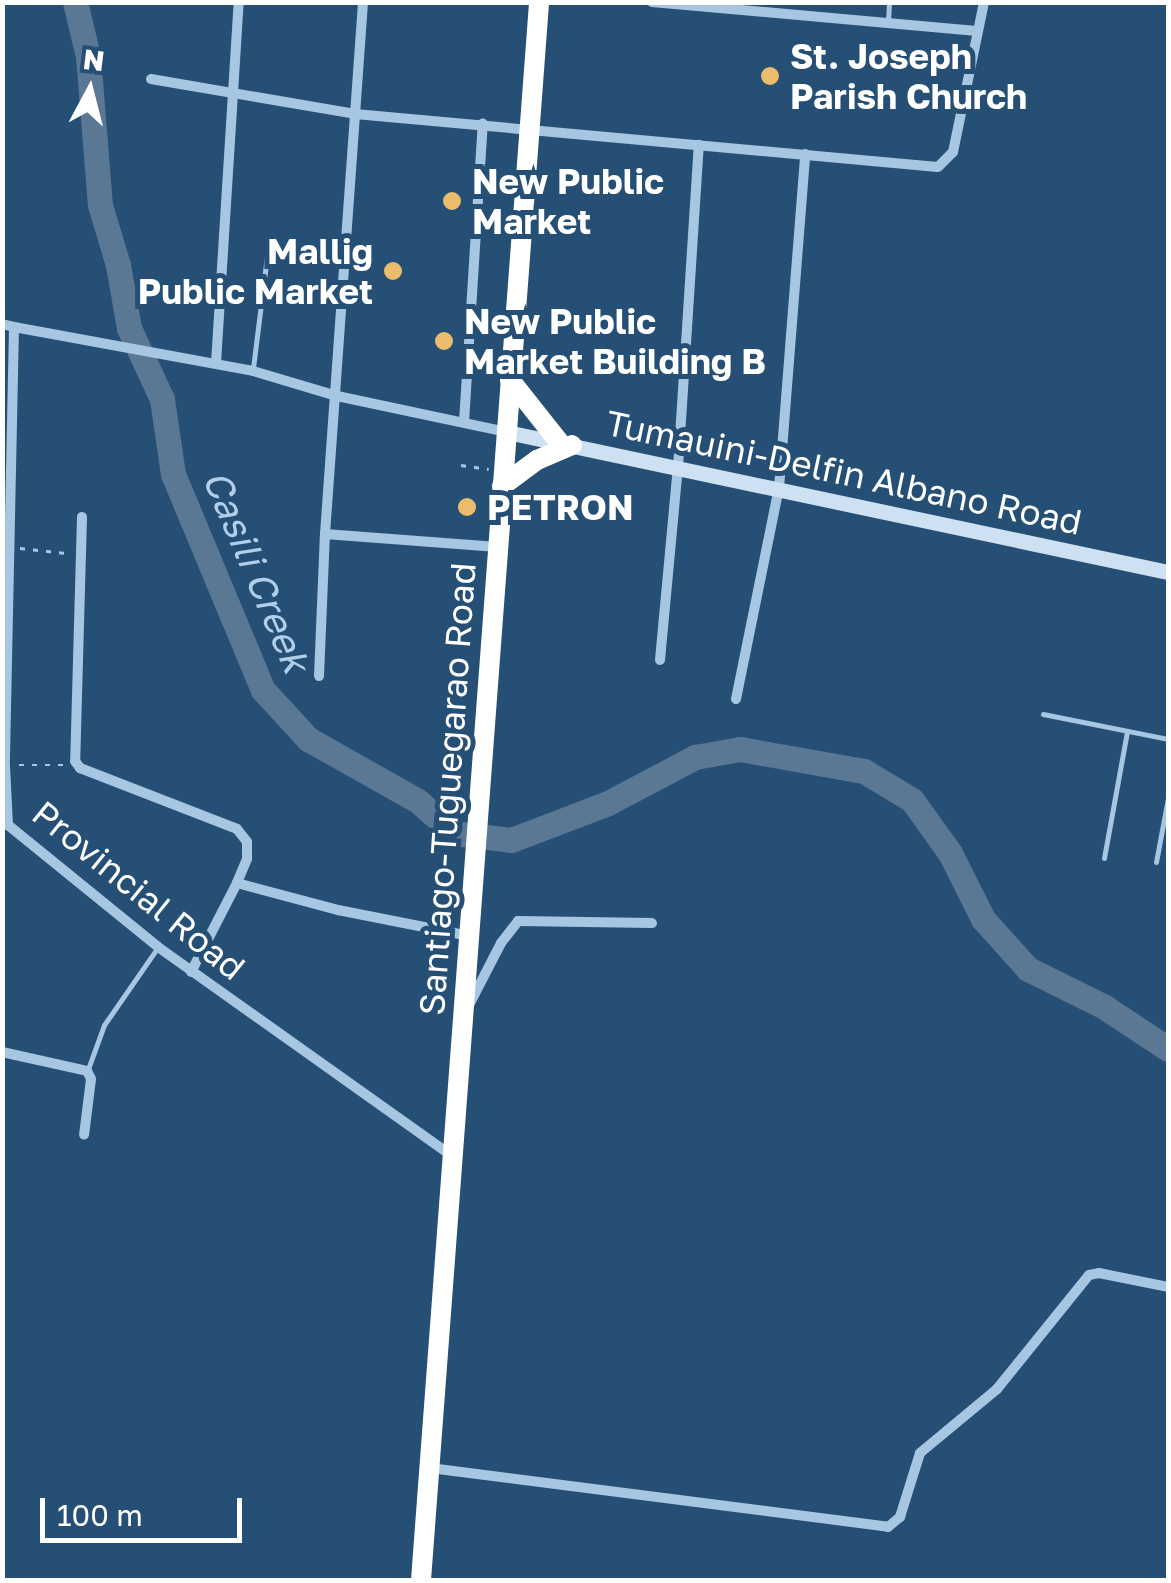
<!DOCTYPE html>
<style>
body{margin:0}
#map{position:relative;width:1171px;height:1583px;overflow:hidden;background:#264f75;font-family:"Golos Text",sans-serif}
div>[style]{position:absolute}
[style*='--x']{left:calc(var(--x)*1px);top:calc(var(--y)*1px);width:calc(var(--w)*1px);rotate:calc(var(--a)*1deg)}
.river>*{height:25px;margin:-12.5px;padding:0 12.5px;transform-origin:12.5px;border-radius:12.5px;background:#5a7894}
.path>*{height:2.5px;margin-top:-1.25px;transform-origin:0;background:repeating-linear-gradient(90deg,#a6c6e2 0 5px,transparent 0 13px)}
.lane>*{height:5px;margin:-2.5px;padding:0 2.5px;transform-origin:2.5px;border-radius:2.5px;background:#a6c6e2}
.street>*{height:10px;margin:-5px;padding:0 5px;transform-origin:5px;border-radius:5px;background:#a6c6e2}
.secondary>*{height:15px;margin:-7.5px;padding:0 7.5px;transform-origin:7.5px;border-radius:7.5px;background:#cee1f2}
.highway>*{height:20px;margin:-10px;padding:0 10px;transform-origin:10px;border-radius:10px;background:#fff}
.dots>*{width:28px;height:28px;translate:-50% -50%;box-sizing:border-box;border:5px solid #264f75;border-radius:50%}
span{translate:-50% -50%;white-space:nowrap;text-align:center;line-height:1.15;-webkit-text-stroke:10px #264f75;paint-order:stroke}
.poi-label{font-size:35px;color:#fff;font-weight:700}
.left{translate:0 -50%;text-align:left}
.right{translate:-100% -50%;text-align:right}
.street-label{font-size:35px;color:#fff}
.water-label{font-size:38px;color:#b1cfea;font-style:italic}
.frame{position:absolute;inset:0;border:5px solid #fff;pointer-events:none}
.north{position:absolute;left:40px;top:40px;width:100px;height:100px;-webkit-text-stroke:8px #264f75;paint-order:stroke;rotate:7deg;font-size:28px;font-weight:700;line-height:40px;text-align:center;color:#fff}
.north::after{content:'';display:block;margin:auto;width:35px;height:45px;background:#fff;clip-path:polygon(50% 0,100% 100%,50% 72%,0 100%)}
.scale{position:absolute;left:40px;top:1498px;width:202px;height:45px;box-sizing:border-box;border:5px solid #fff;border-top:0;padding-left:12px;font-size:30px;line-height:35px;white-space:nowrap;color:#fff;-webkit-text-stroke:8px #264f75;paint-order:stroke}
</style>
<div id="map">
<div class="river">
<i style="--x:75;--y:2;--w:56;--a:76.5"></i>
<i style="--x:88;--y:56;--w:149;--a:85.4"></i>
<i style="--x:100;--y:205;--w:63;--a:73.3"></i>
<i style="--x:118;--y:265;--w:64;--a:80.1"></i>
<i style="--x:129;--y:328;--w:78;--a:65.1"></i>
<i style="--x:162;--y:399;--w:76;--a:81.7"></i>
<i style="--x:173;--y:474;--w:234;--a:67.4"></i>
<i style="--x:263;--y:690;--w:67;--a:47.4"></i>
<i style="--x:308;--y:739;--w:126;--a:29.4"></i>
<i style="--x:418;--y:801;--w:48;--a:41.6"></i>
<i style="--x:454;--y:833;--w:57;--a:7"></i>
<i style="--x:511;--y:840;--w:102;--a:-20.8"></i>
<i style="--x:606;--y:804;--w:101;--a:-27.8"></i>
<i style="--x:695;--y:757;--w:46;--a:-10.1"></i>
<i style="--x:740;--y:749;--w:126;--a:10.1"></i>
<i style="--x:864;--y:771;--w:56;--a:31.1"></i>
<i style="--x:912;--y:800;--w:65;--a:54.4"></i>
<i style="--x:950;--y:853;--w:74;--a:63.4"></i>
<i style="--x:983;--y:919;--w:67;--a:48"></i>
<i style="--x:1028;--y:969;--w:84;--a:26.3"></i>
<i style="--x:1103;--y:1006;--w:78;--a:33.5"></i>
</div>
<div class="path">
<i style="--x:461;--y:465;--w:28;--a:8"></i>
<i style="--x:20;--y:548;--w:46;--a:6.2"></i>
<i style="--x:19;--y:765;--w:47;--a:0"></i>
</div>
<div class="lane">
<i style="--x:888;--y:22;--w:20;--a:-87"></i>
<i style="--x:253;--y:368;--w:122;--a:-82.9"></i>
<i style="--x:1043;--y:714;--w:127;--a:11.3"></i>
<i style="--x:1104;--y:858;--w:129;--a:-79.7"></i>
<i style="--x:1156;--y:862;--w:65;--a:-79.4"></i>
<i style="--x:88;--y:1069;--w:47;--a:-70"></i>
<i style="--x:104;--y:1025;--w:95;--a:-55.3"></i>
</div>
<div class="street">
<i style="--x:652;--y:2;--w:326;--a:5.1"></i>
<i style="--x:151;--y:79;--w:207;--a:9.7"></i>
<i style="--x:355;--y:114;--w:585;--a:5.19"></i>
<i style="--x:938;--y:167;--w:21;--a:-45"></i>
<i style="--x:953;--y:152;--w:153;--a:-78.3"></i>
<i style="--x:2;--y:324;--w:12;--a:14"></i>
<i style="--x:14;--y:327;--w:439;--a:91.2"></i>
<i style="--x:5;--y:766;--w:59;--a:87.1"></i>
<i style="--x:8;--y:825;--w:193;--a:39.1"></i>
<i style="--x:158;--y:947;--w:361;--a:35.4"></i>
<i style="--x:14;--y:327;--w:243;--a:10.4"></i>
<i style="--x:253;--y:371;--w:88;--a:16.6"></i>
<i style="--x:337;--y:396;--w:174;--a:12"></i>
<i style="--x:216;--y:363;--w:362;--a:-86.4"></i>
<i style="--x:464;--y:422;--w:299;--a:-86.4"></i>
<i style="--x:82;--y:517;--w:244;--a:91.6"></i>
<i style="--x:75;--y:761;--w:9;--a:54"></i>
<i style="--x:80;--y:768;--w:168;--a:21.2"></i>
<i style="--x:237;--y:829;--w:16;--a:52"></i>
<i style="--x:247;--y:842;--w:17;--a:90"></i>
<i style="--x:247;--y:859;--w:26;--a:113"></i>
<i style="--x:237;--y:883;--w:100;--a:117.3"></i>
<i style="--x:325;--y:534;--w:173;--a:4.3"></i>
<i style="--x:660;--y:660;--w:194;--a:-84.7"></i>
<i style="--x:678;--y:467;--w:323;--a:-86.3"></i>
<i style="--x:319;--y:676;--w:142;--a:-87.6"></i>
<i style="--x:325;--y:534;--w:533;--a:-85.91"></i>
<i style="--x:736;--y:699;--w:215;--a:-78.5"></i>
<i style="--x:779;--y:488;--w:335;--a:-85.5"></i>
<i style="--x:237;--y:883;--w:105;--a:15"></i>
<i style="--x:338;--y:910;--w:134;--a:11.2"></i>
<i style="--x:467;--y:1009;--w:74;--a:-62.7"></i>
<i style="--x:501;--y:943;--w:28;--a:-52"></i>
<i style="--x:518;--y:921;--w:134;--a:0.9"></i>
<i style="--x:2;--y:1052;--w:87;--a:12.6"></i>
<i style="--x:87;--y:1071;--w:9;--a:63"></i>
<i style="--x:91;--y:1079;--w:56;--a:97.1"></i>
<i style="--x:430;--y:1468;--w:462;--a:7.3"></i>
<i style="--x:888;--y:1527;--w:16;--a:-40"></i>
<i style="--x:900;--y:1517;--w:67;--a:-72.6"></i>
<i style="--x:920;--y:1453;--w:100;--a:-39.7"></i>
<i style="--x:997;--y:1389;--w:146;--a:-51.1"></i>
<i style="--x:1089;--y:1275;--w:10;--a:-11"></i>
<i style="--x:1099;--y:1273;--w:70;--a:11.5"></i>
</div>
<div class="secondary">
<i style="--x:507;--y:432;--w:676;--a:11.96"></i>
</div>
<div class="highway">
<i style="--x:510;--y:380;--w:80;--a:51.6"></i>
<i style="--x:502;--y:486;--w:44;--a:-36.6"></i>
<i style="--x:537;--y:460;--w:38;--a:-23"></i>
<i style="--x:421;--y:1580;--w:1582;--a:-85.72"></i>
</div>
<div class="dots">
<i style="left:770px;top:76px;background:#eabc6c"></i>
<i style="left:452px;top:201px;background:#eabc6c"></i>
<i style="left:393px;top:271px;background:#eabc6c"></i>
<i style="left:444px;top:341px;background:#eabc6c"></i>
<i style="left:467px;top:507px;background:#eabc6c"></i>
</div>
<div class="poi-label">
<span class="left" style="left:790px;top:76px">St. Joseph<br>Parish Church</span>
<span class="left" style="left:472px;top:201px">New Public<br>Market</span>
<span class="right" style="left:373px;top:271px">Mallig<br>Public Market</span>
<span class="left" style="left:464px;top:341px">New Public<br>Market Building B</span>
<span class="left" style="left:487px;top:507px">PETRON</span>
</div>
<div class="street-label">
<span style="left:844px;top:472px;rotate:12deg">Tumauini-Delfin Albano Road</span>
<span style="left:447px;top:789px;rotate:-86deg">Santiago-Tuguegarao Road</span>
<span style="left:139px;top:890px;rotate:39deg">Provincial Road</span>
</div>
<div class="water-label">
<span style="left:257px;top:571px;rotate:67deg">Casili Creek</span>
</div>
<div class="frame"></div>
<div class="north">N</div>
<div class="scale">100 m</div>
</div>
